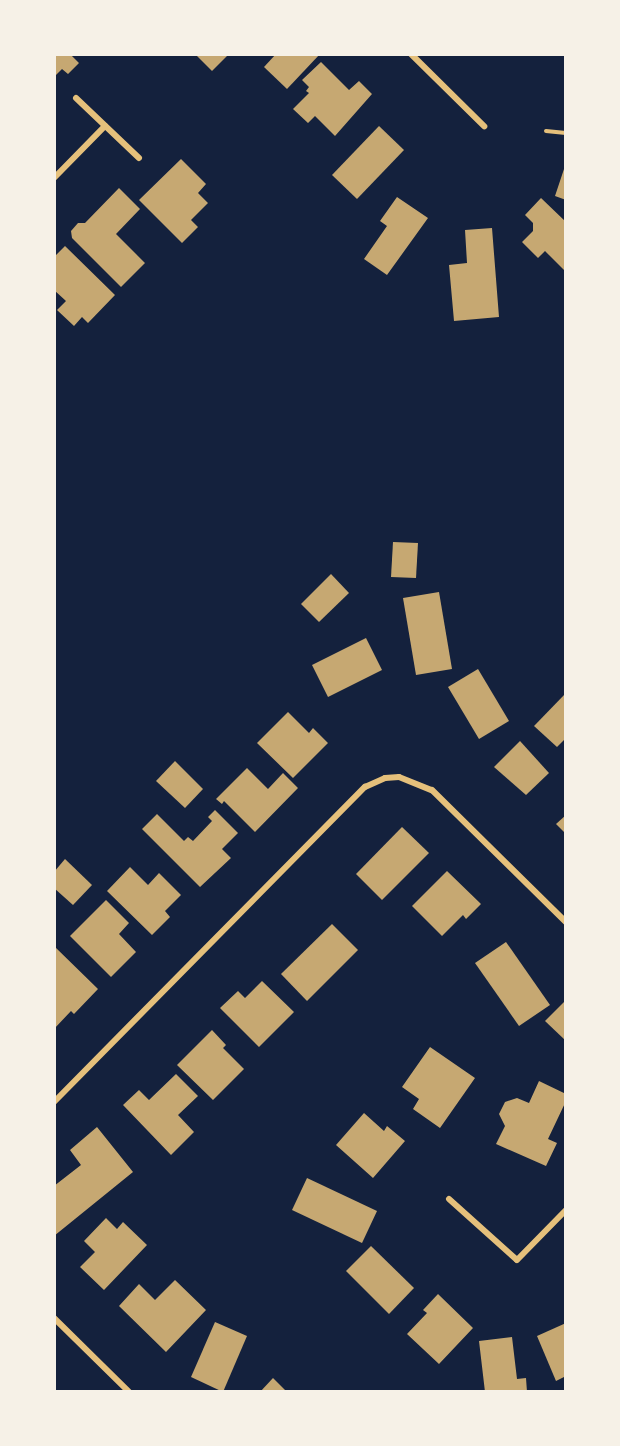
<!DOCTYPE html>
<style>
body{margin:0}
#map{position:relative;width:620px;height:1446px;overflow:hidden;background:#14213d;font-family:Manrope,sans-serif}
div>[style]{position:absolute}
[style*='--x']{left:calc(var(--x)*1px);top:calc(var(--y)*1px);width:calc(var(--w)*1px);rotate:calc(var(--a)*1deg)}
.building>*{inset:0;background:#c6a872}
.path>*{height:4px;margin:-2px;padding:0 2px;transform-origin:2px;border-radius:2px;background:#e5c07b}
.minor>*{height:6px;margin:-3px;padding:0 3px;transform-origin:3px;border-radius:3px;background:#e5c07b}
span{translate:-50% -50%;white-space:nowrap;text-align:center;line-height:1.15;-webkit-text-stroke:6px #f6f1e7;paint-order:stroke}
.frame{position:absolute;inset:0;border:56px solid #f6f1e7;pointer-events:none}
</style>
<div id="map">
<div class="building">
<i style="clip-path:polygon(54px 54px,70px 54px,79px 63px,68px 74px,62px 69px,54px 77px)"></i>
<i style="clip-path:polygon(195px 54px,229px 54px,212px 71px)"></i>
<i style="clip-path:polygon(276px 54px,320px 54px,287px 89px,264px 67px)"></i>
<i style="clip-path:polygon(321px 62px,349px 90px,359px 81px,372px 94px,335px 136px,315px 116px,308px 123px,293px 109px,309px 93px,306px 91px,309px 87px,302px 80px)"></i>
<i style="clip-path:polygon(379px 126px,404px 150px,357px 199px,332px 175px)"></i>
<i style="clip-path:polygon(181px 159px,206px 184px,198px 193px,208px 203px,191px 220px,198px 227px,182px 243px,139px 200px)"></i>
<i style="clip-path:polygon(566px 163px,566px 200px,555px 196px)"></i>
<i style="clip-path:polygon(119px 188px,140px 209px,116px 234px,145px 263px,121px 287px,72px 238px,71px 231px,78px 223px,85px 223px)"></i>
<i style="clip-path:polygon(397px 197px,428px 218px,387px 275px,364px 259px,387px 226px,380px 221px)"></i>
<i style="clip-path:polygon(541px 198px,566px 222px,566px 272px,545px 251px,538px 258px,522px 242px,533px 231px,533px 223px,525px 215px)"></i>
<i style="clip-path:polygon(492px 228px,499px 317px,454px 321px,449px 265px,467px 263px,465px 230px)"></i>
<i style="clip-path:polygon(65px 246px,115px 295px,88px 323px,82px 317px,74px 326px,57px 310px,66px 301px,54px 290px,54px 257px)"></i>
<i style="clip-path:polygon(393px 542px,418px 543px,416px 578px,391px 577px)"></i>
<i style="clip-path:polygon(331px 574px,349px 593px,319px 622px,301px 604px)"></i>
<i style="clip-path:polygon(439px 592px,452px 669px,416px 675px,403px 598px)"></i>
<i style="clip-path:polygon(366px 638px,382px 670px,328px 697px,312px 665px)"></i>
<i style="clip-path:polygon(478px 669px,509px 721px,479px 739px,448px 687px)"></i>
<i style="clip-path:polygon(566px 693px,566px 738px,557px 747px,534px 726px)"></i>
<i style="clip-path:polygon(288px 712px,309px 733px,313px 728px,328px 743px,293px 778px,257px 743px)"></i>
<i style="clip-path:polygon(520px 741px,549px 773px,526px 795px,494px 767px)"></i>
<i style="clip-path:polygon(175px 761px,203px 789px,185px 808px,156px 781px)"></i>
<i style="clip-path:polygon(247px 768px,268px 789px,283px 773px,298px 788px,255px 832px,224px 801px,222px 804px,216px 799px)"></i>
<i style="clip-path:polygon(215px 810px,238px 833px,222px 849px,231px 858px,200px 887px,142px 829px,157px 814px,184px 841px,188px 837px,193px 841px,212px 821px,208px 817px)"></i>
<i style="clip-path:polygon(566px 815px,566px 834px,556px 824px)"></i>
<i style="clip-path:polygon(402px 827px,429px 853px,382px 900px,356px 874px)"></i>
<i style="clip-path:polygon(65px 859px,92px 885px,73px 905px,54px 888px,54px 872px)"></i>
<i style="clip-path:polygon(130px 867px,148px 885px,159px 873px,181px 895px,165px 911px,170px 917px,152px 935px,107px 891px)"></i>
<i style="clip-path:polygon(447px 871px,481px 904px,466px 919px,463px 915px,442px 936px,412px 906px)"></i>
<i style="clip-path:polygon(106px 900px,129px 923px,119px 934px,136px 952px,111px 977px,70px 936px)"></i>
<i style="clip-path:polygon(332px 924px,358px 950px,307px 1001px,281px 974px)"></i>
<i style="clip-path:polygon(506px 942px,550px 1005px,519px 1026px,475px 963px)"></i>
<i style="clip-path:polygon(54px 946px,98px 989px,74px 1014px,71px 1011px,54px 1029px)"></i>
<i style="clip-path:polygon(262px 981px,294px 1012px,259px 1047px,220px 1008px,238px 991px,245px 998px)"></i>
<i style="clip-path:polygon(566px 1000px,566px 1041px,545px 1021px)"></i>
<i style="clip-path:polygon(212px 1030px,226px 1045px,223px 1048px,244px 1069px,213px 1100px,177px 1065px)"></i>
<i style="clip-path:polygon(430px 1047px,475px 1078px,440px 1128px,413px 1109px,419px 1099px,402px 1087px)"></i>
<i style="clip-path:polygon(176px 1074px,198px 1096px,178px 1115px,194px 1132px,171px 1155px,123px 1105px,139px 1090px,149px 1100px)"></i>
<i style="clip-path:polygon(539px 1081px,566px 1094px,566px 1101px,548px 1139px,557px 1143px,546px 1166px,496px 1144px,505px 1126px,499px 1114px,505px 1102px,517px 1098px,529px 1103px)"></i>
<i style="clip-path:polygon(364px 1113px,384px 1131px,387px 1126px,405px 1141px,373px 1178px,336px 1145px)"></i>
<i style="clip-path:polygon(97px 1127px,133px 1172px,54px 1236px,54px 1186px,81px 1165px,70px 1150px)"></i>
<i style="clip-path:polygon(307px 1178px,377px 1211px,362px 1243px,292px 1210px)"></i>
<i style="clip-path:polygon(106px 1218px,117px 1229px,123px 1222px,147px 1245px,104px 1290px,80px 1267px,95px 1252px,84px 1241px)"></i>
<i style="clip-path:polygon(371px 1246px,414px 1288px,389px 1314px,346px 1271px)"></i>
<i style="clip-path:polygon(175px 1280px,206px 1310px,166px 1352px,119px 1306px,139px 1284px,155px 1300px)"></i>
<i style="clip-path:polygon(438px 1294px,473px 1328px,439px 1364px,407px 1334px,427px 1313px,423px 1310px)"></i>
<i style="clip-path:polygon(215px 1322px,247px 1336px,223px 1392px,191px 1377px)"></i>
<i style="clip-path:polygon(566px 1323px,566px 1376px,556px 1381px,537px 1336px)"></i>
<i style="clip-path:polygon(512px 1337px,517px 1379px,526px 1378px,527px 1392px,485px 1392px,479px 1341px)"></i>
<i style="clip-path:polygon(273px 1378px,287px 1392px,260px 1392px)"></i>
</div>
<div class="path">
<i style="--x:546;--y:131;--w:20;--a:6"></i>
</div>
<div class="minor">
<i style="--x:411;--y:54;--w:103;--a:44.6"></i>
<i style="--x:76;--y:98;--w:87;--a:43.6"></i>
<i style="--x:54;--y:178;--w:73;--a:-45.6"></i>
<i style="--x:54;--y:1102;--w:443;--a:-45.4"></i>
<i style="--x:365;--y:787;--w:22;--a:-24"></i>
<i style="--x:385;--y:778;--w:14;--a:-4"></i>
<i style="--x:399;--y:777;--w:35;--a:22"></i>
<i style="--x:432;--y:790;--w:188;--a:44.6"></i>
<i style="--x:449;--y:1199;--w:91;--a:41.9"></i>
<i style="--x:517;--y:1260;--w:70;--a:-45.6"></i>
<i style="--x:54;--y:1318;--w:105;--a:44.6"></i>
</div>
<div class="frame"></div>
</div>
